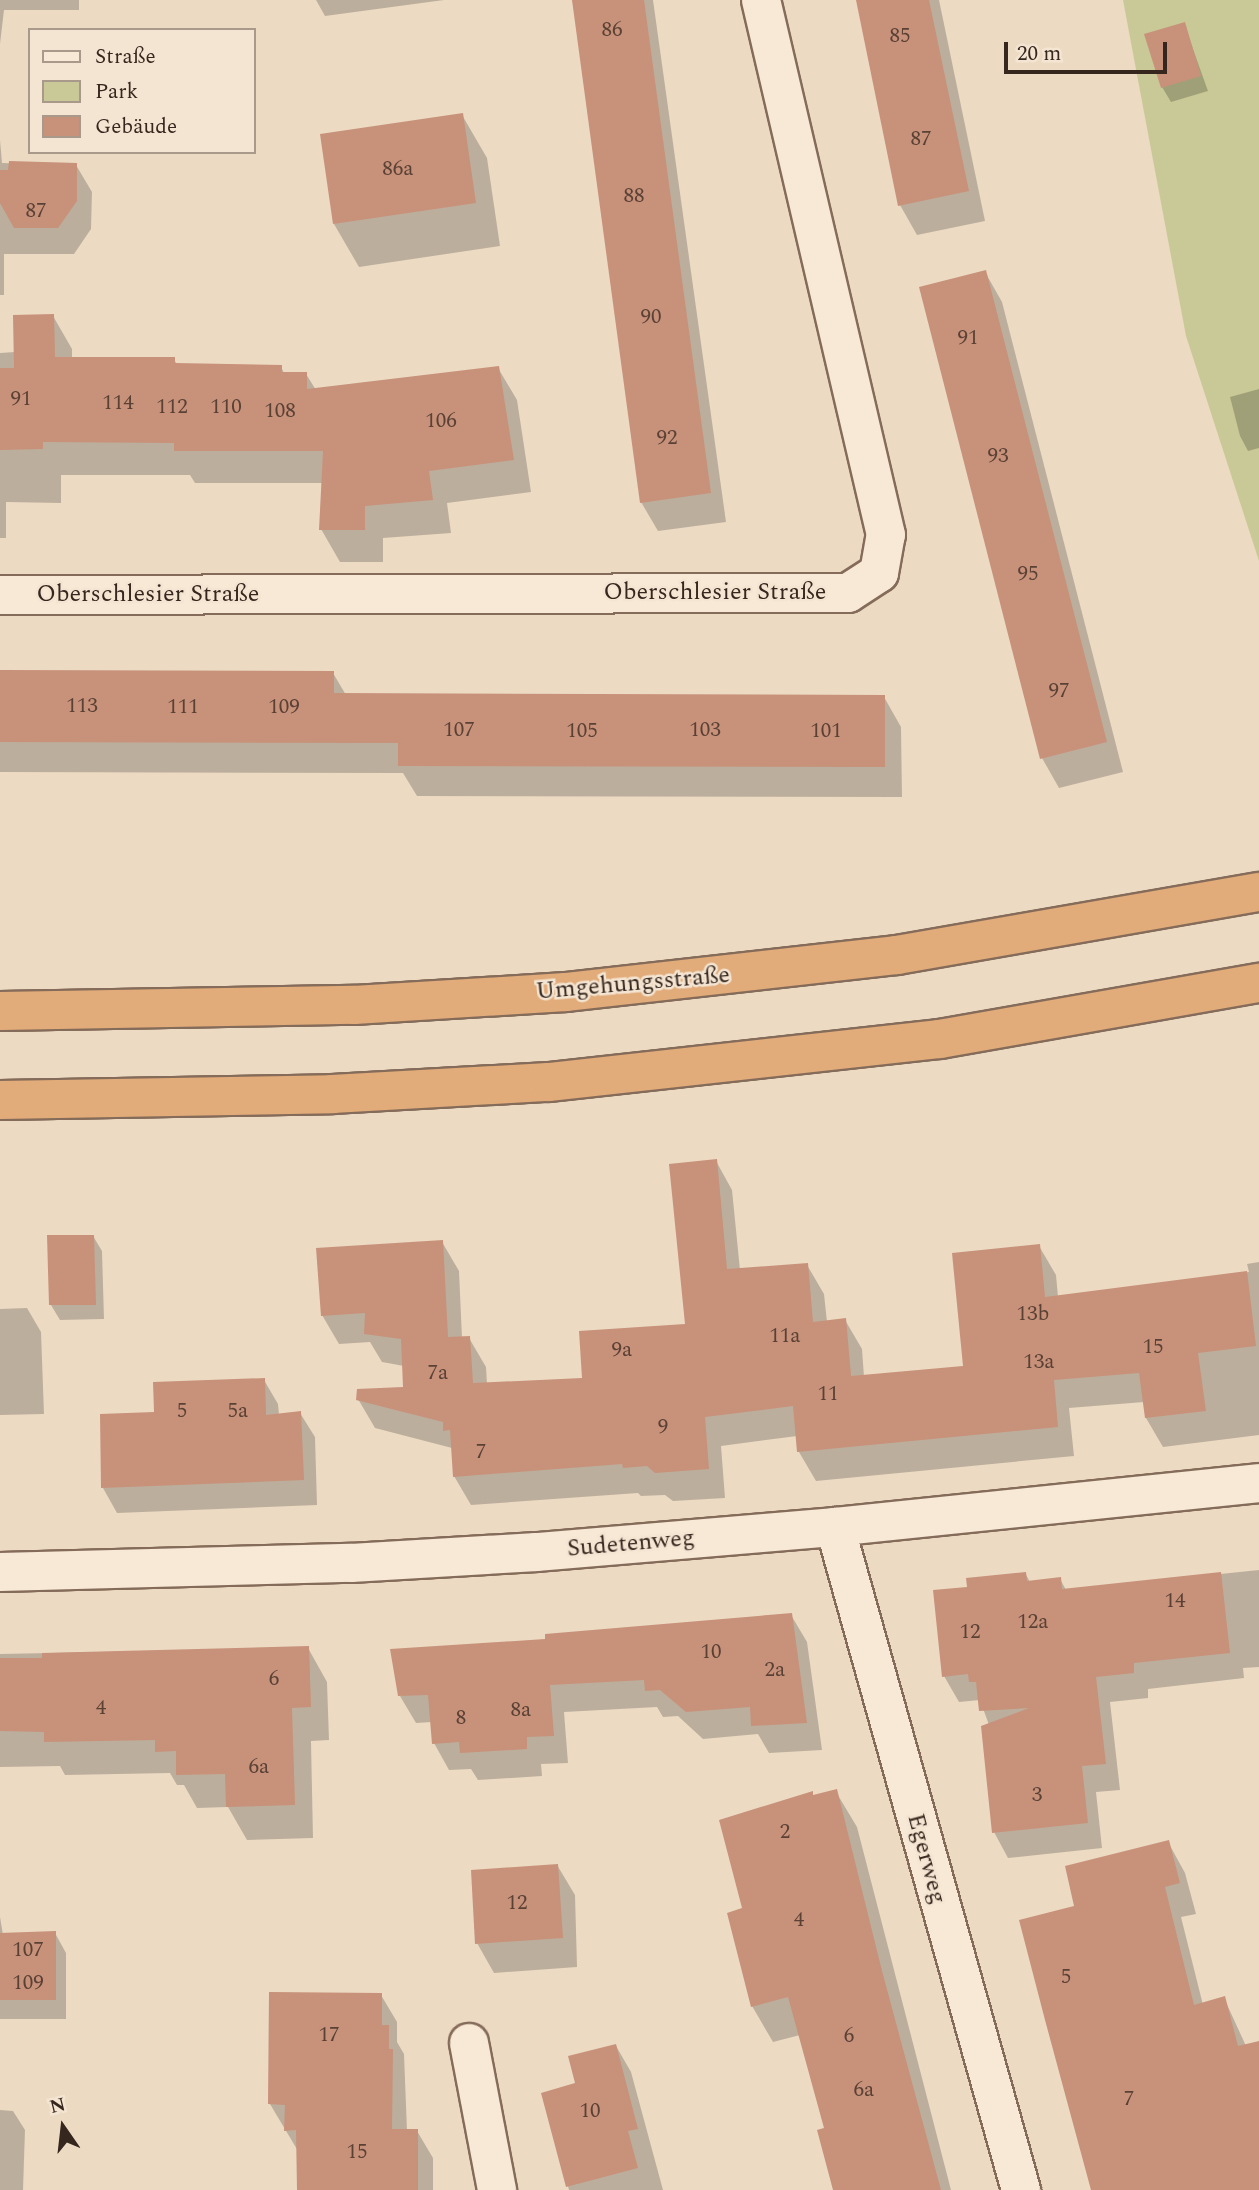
<!DOCTYPE html>
<meta charset="utf-8">
<style>
body{margin:0}
#map{position:relative;width:1259px;height:2190px;overflow:hidden;background:#ecdac3;font-family:Spectral,serif}
div>[style]{position:absolute}
[style*='--x']{left:calc(var(--x)*1px);top:calc(var(--y)*1px);width:calc(var(--w)*1px);rotate:calc(var(--a)*1deg)}
.green>*{inset:0;background:#c9c997}
.shadow>*{inset:0;background:#0003}
.building>*{inset:0;background:#c8917a}
.roads{filter:drop-shadow(2px 0 #856c5a) drop-shadow(-2px 0 #856c5a) drop-shadow(0 2px #856c5a) drop-shadow(0 -2px #856c5a)}
.minor>*{height:38px;margin:-19px;padding:0 19px;transform-origin:19px;border-radius:19px;background:#f7e9d5}
.trunk>*{height:38px;margin:-19px;padding:0 19px;transform-origin:19px;border-radius:19px;background:#e2ac7a}
span{translate:-50% -50%;white-space:nowrap;text-align:center;line-height:1.15;-webkit-text-stroke:5px #f4e5d2;paint-order:stroke}
.number-label{font-size:21px;color:#5a4135}
.number-label span{-webkit-text-stroke-width:0}
.street-label{font-size:24px;color:#35261e}
.legend{position:absolute;left:28px;top:28px;width:228px;height:126px;box-sizing:border-box;background:#f4e5d2;border:2px solid #a8998a;margin:0;padding:9px 12px;list-style:none;font-size:21px;color:#35261e}
.legend li{display:flex;align-items:center;gap:14px;height:35px}
.legend b{width:35px;border:2px solid #a8998a}
.north{position:absolute;left:28px;top:2092px;width:70px;height:70px;-webkit-text-stroke:5px #f4e5d2;paint-order:stroke;rotate:346deg;font-size:19px;font-weight:700;line-height:28px;text-align:center;color:#35261e}
.north::after{content:'';display:block;margin:auto;width:24px;height:32px;background:#35261e;clip-path:polygon(50% 0,100% 100%,50% 72%,0 100%)}
.scale{position:absolute;left:1004px;top:42px;width:163px;height:32px;box-sizing:border-box;border:4px solid #35261e;border-top:0;padding-left:9px;font-size:21px;line-height:24px;white-space:nowrap;color:#35261e;-webkit-text-stroke:5px #f4e5d2;paint-order:stroke}
</style>
<div id="map">
<div class="green">
<i style="clip-path:polygon(1123px 0,1259px 0,1259px 561px,1186px 336px)"></i>
</div>
<div class="shadow">
<i style="clip-path:polygon(0 0,79px 0,79px 10px,4px 10px,0 44px)"></i>
<i style="clip-path:polygon(316px 0,444px 0,325px 16px)"></i>
<i style="clip-path:polygon(573px 0,653px 0,726px 522px,658px 531px,641px 502px)"></i>
<i style="clip-path:polygon(857px 0,939px 0,985px 221px,917px 235px,900px 205px)"></i>
<i style="clip-path:polygon(1184px 24px,1208px 91px,1171px 102px,1162px 87px)"></i>
<i style="clip-path:polygon(462px 115px,487px 158px,500px 246px,359px 267px,334px 224px)"></i>
<i style="clip-path:polygon(0 140px,2px 163px,76px 165px,92px 192px,91px 229px,74px 254px,4px 254px,4px 295px,0 295px)"></i>
<i style="clip-path:polygon(985px 272px,1002px 302px,1123px 772px,1059px 788px,1042px 758px,921px 288px)"></i>
<i style="clip-path:polygon(53px 316px,72px 349px,72px 359px,174px 359px,177px 365px,281px 367px,284px 373px,306px 374px,316px 390px,498px 368px,517px 400px,531px 492px,447px 503px,451px 533px,383px 538px,383px 562px,340px 562px,321px 529px,323px 483px,195px 483px,190px 475px,61px 475px,61px 503px,6px 502px,6px 538px,0 538px,0 353px,15px 352px)"></i>
<i style="clip-path:polygon(1259px 389px,1259px 448px,1248px 451px,1240px 436px,1230px 397px)"></i>
<i style="clip-path:polygon(0 672px,333px 673px,346px 695px,884px 697px,901px 727px,902px 797px,417px 796px,403px 773px,0 772px)"></i>
<i style="clip-path:polygon(716px 1161px,732px 1190px,740px 1270px,807px 1265px,824px 1294px,827px 1322px,845px 1320px,862px 1349px,864px 1377px,965px 1367px,1039px 1246px,1056px 1275px,1058px 1297px,1249px 1272px,1247px 1264px,1259px 1262px,1259px 1435px,1163px 1447px,1146px 1418px,1144px 1402px,1069px 1408px,1074px 1456px,816px 1481px,799px 1452px,797px 1436px,721px 1446px,725px 1498px,673px 1501px,665px 1495px,641px 1496px,638px 1493px,471px 1505px,454px 1476px,452px 1448px,375px 1428px,358px 1399px,405px 1389px,404px 1366px,382px 1362px,370px 1342px,339px 1344px,322px 1315px,442px 1242px,459px 1271px,462px 1338px,469px 1338px,486px 1367px,487px 1384px,584px 1379px,687px 1325px)"></i>
<i style="clip-path:polygon(93px 1236px,102px 1251px,104px 1319px,60px 1320px,51px 1305px)"></i>
<i style="clip-path:polygon(27px 1308px,41px 1332px,44px 1414px,0 1415px,0 1309px)"></i>
<i style="clip-path:polygon(264px 1380px,278px 1404px,279px 1415px,300px 1413px,315px 1437px,317px 1505px,117px 1513px,103px 1488px)"></i>
<i style="clip-path:polygon(1259px 1570px,1259px 1667px,1243px 1668px,1244px 1678px,1148px 1689px,1148px 1698px,1110px 1702px,1120px 1790px,1096px 1792px,1102px 1848px,1008px 1858px,994px 1832px,989px 1725px,980px 1700px,959px 1702px,944px 1676px,969px 1589px,1025px 1573px,1030px 1582px,1060px 1579px,1066px 1590px)"></i>
<i style="clip-path:polygon(791px 1615px,807px 1642px,822px 1750px,769px 1753px,758px 1734px,703px 1739px,678px 1716px,663px 1717px,657px 1707px,564px 1712px,568px 1763px,541px 1764px,542px 1776px,478px 1780px,471px 1769px,449px 1770px,434px 1743px,432px 1722px,416px 1723px,400px 1696px,547px 1641px)"></i>
<i style="clip-path:polygon(308px 1648px,327px 1682px,329px 1740px,311px 1741px,313px 1838px,247px 1840px,228px 1807px,197px 1808px,184px 1785px,177px 1785px,170px 1773px,65px 1775px,60px 1766px,0 1767px,0 1654px)"></i>
<i style="clip-path:polygon(836px 1792px,857px 1827px,951px 2190px,835px 2190px,826px 2129px,800px 2035px,773px 2042px,752px 2006px,744px 1910px,812px 1793px,814px 1797px)"></i>
<i style="clip-path:polygon(1168px 1842px,1185px 1873px,1196px 1914px,1181px 1917px,1203px 2005px,1224px 1998px,1246px 2046px,1259px 2043px,1259px 2190px,1093px 2190px,1076px 1907px)"></i>
<i style="clip-path:polygon(557px 1865px,575px 1895px,577px 1967px,494px 1973px,477px 1943px)"></i>
<i style="clip-path:polygon(0 1917px,3px 1935px,55px 1933px,66px 1953px,66px 2019px,0 2019px)"></i>
<i style="clip-path:polygon(381px 1995px,397px 2022px,397px 2042px,404px 2054px,407px 2131px,417px 2131px,433px 2158px,433px 2190px,298px 2190px,298px 2151px,270px 2104px)"></i>
<i style="clip-path:polygon(616px 2046px,631px 2072px,663px 2190px,569px 2190px,543px 2094px,577px 2084px)"></i>
<i style="clip-path:polygon(0 2110px,13px 2111px,25px 2130px,23px 2190px,0 2190px)"></i>
</div>
<div class="building">
<i style="clip-path:polygon(572px 0,644px 0,711px 493px,640px 503px)"></i>
<i style="clip-path:polygon(856px 0,929px 0,969px 191px,898px 206px)"></i>
<i style="clip-path:polygon(1185px 22px,1201px 76px,1161px 88px,1144px 34px)"></i>
<i style="clip-path:polygon(463px 113px,476px 203px,333px 224px,320px 134px)"></i>
<i style="clip-path:polygon(9px 161px,77px 163px,77px 201px,58px 228px,14px 228px,0 203px,0 170px,8px 170px)"></i>
<i style="clip-path:polygon(986px 270px,1107px 742px,1040px 759px,919px 287px)"></i>
<i style="clip-path:polygon(54px 314px,55px 357px,175px 357px,175px 363px,282px 365px,282px 372px,307px 372px,307px 389px,499px 366px,514px 460px,429px 471px,433px 500px,365px 506px,365px 530px,319px 530px,323px 451px,174px 451px,174px 443px,43px 442px,43px 449px,0 450px,0 368px,14px 368px,13px 315px)"></i>
<i style="clip-path:polygon(0 670px,334px 671px,334px 693px,885px 695px,885px 767px,398px 766px,398px 743px,0 742px)"></i>
<i style="clip-path:polygon(717px 1159px,727px 1269px,808px 1263px,813px 1322px,846px 1318px,851px 1376px,963px 1366px,952px 1253px,1040px 1244px,1045px 1297px,1247px 1271px,1256px 1346px,1198px 1353px,1206px 1411px,1145px 1418px,1139px 1373px,1054px 1380px,1058px 1427px,797px 1452px,793px 1406px,705px 1417px,709px 1469px,655px 1473px,647px 1466px,623px 1468px,622px 1464px,453px 1477px,450px 1430px,443px 1431px,443px 1422px,356px 1400px,357px 1389px,403px 1387px,401px 1339px,364px 1334px,365px 1313px,321px 1316px,316px 1248px,443px 1240px,448px 1337px,470px 1336px,473px 1383px,582px 1378px,579px 1331px,685px 1324px,669px 1164px)"></i>
<i style="clip-path:polygon(47px 1235px,94px 1235px,96px 1305px,49px 1305px)"></i>
<i style="clip-path:polygon(265px 1378px,266px 1415px,301px 1411px,304px 1480px,101px 1488px,100px 1414px,154px 1412px,153px 1382px)"></i>
<i style="clip-path:polygon(1026px 1572px,1027px 1581px,1061px 1577px,1062px 1589px,1221px 1572px,1230px 1653px,1134px 1663px,1134px 1673px,1096px 1677px,1106px 1764px,1082px 1766px,1088px 1823px,992px 1833px,981px 1726px,1029px 1708px,979px 1711px,976px 1682px,969px 1682px,968px 1674px,942px 1677px,933px 1590px,967px 1587px,966px 1578px)"></i>
<i style="clip-path:polygon(792px 1613px,807px 1723px,751px 1726px,750px 1707px,686px 1712px,660px 1690px,645px 1691px,644px 1680px,550px 1685px,554px 1736px,527px 1737px,527px 1749px,460px 1753px,459px 1742px,432px 1744px,428px 1695px,398px 1696px,390px 1649px,545px 1639px,545px 1634px)"></i>
<i style="clip-path:polygon(309px 1646px,311px 1707px,292px 1708px,295px 1805px,226px 1807px,225px 1774px,176px 1775px,176px 1751px,155px 1752px,155px 1740px,44px 1742px,44px 1732px,0 1731px,0 1658px,42px 1658px,42px 1653px)"></i>
<i style="clip-path:polygon(837px 1789px,882px 1971px,941px 2190px,833px 2190px,817px 2130px,824px 2128px,788px 1997px,751px 2007px,727px 1913px,742px 1908px,719px 1820px,813px 1791px,813px 1795px)"></i>
<i style="clip-path:polygon(1169px 1840px,1180px 1883px,1165px 1887px,1194px 2005px,1225px 1996px,1238px 2046px,1259px 2041px,1259px 2190px,1091px 2190px,1045px 2020px,1019px 1920px,1074px 1906px,1065px 1866px)"></i>
<i style="clip-path:polygon(558px 1864px,563px 1938px,475px 1944px,471px 1870px)"></i>
<i style="clip-path:polygon(56px 1931px,56px 2000px,0 2000px,0 1933px)"></i>
<i style="clip-path:polygon(269px 1992px,382px 1993px,382px 2025px,389px 2025px,389px 2049px,393px 2049px,392px 2129px,418px 2129px,418px 2190px,297px 2190px,296px 2130px,284px 2131px,285px 2105px,268px 2104px)"></i>
<i style="clip-path:polygon(616px 2044px,638px 2129px,628px 2131px,638px 2168px,566px 2187px,541px 2093px,575px 2083px,568px 2056px)"></i>
</div>
<div class="roads">
<div class="minor">
<i style="--x:0;--y:595;--w:848;--a:-0.14"></i>
<i style="--x:848;--y:593;--w:37;--a:-33"></i>
<i style="--x:879;--y:573;--w:39;--a:-80"></i>
<i style="--x:886;--y:535;--w:549;--a:-103.15"></i>
<i style="--x:835;--y:1527;--w:689;--a:74.33"></i>
<i style="--x:0;--y:1572;--w:351;--a:-1.5"></i>
<i style="--x:351;--y:1563;--w:186;--a:-3.4"></i>
<i style="--x:537;--y:1552;--w:299;--a:-4.8"></i>
<i style="--x:835;--y:1527;--w:426;--a:-5.9"></i>
<i style="--x:469;--y:2043;--w:150;--a:79.2"></i>
</div>
<div class="trunk">
<i style="--x:0;--y:1011;--w:354;--a:-1"></i>
<i style="--x:354;--y:1005;--w:212;--a:-3.5"></i>
<i style="--x:566;--y:992;--w:333;--a:-6.4"></i>
<i style="--x:897;--y:955;--w:367;--a:-9.9"></i>
<i style="--x:0;--y:1100;--w:332;--a:-1"></i>
<i style="--x:332;--y:1094;--w:217;--a:-3.2"></i>
<i style="--x:549;--y:1082;--w:393;--a:-6.3"></i>
<i style="--x:940;--y:1039;--w:324;--a:-10"></i>
</div>
</div>
<div class="number-label">
<span style="left:612px;top:30px">86</span>
<span style="left:900px;top:36px">85</span>
<span style="left:921px;top:139px">87</span>
<span style="left:398px;top:169px">86a</span>
<span style="left:634px;top:196px">88</span>
<span style="left:36px;top:211px">87</span>
<span style="left:651px;top:317px">90</span>
<span style="left:968px;top:338px">91</span>
<span style="left:21px;top:399px">91</span>
<span style="left:118px;top:403px">114</span>
<span style="left:172px;top:407px">112</span>
<span style="left:226px;top:407px">110</span>
<span style="left:280px;top:411px">108</span>
<span style="left:441px;top:421px">106</span>
<span style="left:667px;top:438px">92</span>
<span style="left:998px;top:456px">93</span>
<span style="left:1028px;top:574px">95</span>
<span style="left:1059px;top:691px">97</span>
<span style="left:82px;top:706px">113</span>
<span style="left:183px;top:707px">111</span>
<span style="left:284px;top:707px">109</span>
<span style="left:459px;top:730px">107</span>
<span style="left:705px;top:730px">103</span>
<span style="left:582px;top:731px">105</span>
<span style="left:826px;top:731px">101</span>
<span style="left:1033px;top:1314px">13b</span>
<span style="left:785px;top:1336px">11a</span>
<span style="left:1153px;top:1347px">15</span>
<span style="left:622px;top:1350px">9a</span>
<span style="left:1039px;top:1362px">13a</span>
<span style="left:438px;top:1373px">7a</span>
<span style="left:828px;top:1394px">11</span>
<span style="left:182px;top:1411px">5</span>
<span style="left:238px;top:1411px">5a</span>
<span style="left:663px;top:1427px">9</span>
<span style="left:481px;top:1452px">7</span>
<span style="left:1175px;top:1601px">14</span>
<span style="left:1033px;top:1622px">12a</span>
<span style="left:970px;top:1632px">12</span>
<span style="left:711px;top:1652px">10</span>
<span style="left:775px;top:1670px">2a</span>
<span style="left:274px;top:1679px">6</span>
<span style="left:101px;top:1708px">4</span>
<span style="left:521px;top:1710px">8a</span>
<span style="left:461px;top:1718px">8</span>
<span style="left:259px;top:1767px">6a</span>
<span style="left:1037px;top:1795px">3</span>
<span style="left:785px;top:1832px">2</span>
<span style="left:517px;top:1903px">12</span>
<span style="left:799px;top:1920px">4</span>
<span style="left:28px;top:1950px">107</span>
<span style="left:1066px;top:1977px">5</span>
<span style="left:28px;top:1983px">109</span>
<span style="left:329px;top:2035px">17</span>
<span style="left:849px;top:2036px">6</span>
<span style="left:864px;top:2090px">6a</span>
<span style="left:1129px;top:2099px">7</span>
<span style="left:590px;top:2111px">10</span>
<span style="left:357px;top:2152px">15</span>
</div>
<div class="street-label">
<span style="left:715px;top:593px">Oberschlesier Straße</span>
<span style="left:148px;top:595px">Oberschlesier Straße</span>
<span style="left:633px;top:984px;rotate:-5deg">Umgehungsstraße</span>
<span style="left:631px;top:1544px;rotate:-5deg">Sudetenweg</span>
<span style="left:926px;top:1859px;rotate:75deg">Egerweg</span>
</div>
<ul class="legend">
<li><b style="height:9px;background:#f7e9d5"></b>Straße</li>
<li><b style="height:19px;background:#c9c997"></b>Park</li>
<li><b style="height:19px;background:#c8917a"></b>Gebäude</li>
</ul>
<div class="north">N</div>
<div class="scale">20 m</div>
</div>
